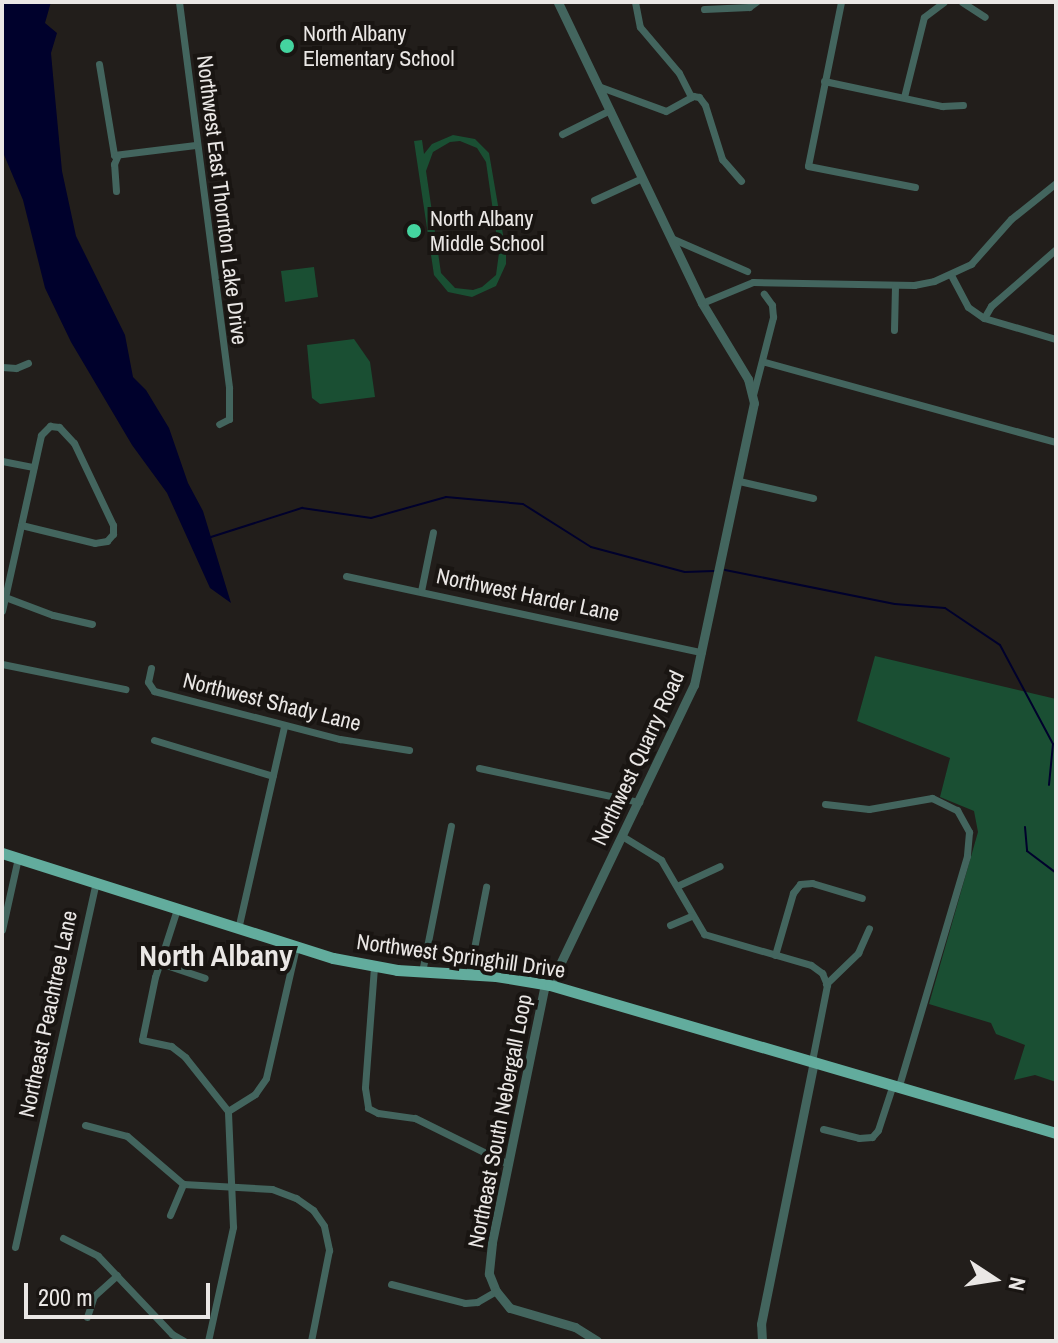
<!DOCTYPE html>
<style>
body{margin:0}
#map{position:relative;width:1058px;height:1343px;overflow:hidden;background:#221e1b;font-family:"Archivo Narrow",sans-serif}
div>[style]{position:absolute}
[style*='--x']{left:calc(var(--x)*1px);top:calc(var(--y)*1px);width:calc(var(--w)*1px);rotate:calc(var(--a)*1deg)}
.green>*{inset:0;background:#1a4f33}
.water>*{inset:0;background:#00012c}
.stream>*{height:2px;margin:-1px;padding:0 1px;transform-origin:1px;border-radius:1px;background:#00012c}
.minor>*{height:7px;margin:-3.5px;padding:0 3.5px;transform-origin:3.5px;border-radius:3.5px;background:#43655e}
.tertiary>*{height:9px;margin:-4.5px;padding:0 4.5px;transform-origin:4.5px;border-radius:4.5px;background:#43655e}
.primary>*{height:11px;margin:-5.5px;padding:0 5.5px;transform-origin:5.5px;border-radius:5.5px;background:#62ac9d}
.dots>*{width:22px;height:22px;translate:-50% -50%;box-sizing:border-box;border:4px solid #191512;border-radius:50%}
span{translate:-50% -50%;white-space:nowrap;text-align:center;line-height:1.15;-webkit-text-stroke:8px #191512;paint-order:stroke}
.poi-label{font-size:22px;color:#eae7e5}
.left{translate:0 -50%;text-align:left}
.street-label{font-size:22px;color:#eae7e5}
.district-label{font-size:30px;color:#eae7e5;font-weight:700}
.frame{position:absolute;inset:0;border:4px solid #eae7e5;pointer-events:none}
.north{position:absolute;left:954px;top:1239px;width:80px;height:80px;-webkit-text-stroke:6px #191512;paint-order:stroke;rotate:102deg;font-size:22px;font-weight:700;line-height:32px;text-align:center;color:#eae7e5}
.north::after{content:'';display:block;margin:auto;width:28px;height:36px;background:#eae7e5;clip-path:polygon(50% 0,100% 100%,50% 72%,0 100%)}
.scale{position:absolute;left:24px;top:1283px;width:186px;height:36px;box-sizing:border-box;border:4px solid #eae7e5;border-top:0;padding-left:10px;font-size:24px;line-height:28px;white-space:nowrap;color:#eae7e5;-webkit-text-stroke:6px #191512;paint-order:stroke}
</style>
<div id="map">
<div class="green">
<i style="clip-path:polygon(evenodd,453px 135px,475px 139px,489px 153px,506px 252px,506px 264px,496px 286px,472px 297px,448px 292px,434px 275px,414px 141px,422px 140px,424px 154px,432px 144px,453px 135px,460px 141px,477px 148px,486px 162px,499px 253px,496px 275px,482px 287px,473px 290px,455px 288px,441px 273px,426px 171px,433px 152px,450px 142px,460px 141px)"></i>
<i style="clip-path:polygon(314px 267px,318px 297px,285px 302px,281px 271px)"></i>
<i style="clip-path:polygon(354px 339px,370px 362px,375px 397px,320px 404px,312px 398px,307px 345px)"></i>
<i style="clip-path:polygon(875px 656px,1056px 699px,1056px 1082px,1035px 1075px,1014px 1080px,1025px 1045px,996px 1034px,991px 1023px,929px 1004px,978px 832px,974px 811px,940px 797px,950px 758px,857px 721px)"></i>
</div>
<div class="water">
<i style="clip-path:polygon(3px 2px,51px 2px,45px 23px,57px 33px,51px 53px,54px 86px,62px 171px,76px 236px,125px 335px,133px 377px,146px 390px,169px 428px,188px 483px,203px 511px,231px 603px,210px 588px,167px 493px,132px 445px,71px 342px,45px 288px,23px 200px,2px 150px)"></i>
</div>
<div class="stream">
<i style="--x:211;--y:537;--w:96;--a:-17.7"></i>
<i style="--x:302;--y:508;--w:70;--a:8.2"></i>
<i style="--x:371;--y:518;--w:78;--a:-15.6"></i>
<i style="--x:446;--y:497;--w:77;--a:5.2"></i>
<i style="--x:523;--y:504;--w:80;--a:32.3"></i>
<i style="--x:591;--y:547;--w:97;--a:14.9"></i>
<i style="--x:685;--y:572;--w:29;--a:-2"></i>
<i style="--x:725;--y:570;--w:173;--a:11.3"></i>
<i style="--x:895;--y:604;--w:50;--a:4.6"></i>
<i style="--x:945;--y:608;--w:66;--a:33.9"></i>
<i style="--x:1000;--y:645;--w:112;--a:61.8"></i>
<i style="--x:1053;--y:744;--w:41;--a:95.6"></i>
<i style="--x:1025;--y:827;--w:24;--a:85"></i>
<i style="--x:1027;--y:851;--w:36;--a:37"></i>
</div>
<div class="minor">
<i style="--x:179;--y:2;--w:389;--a:82.6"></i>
<i style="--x:229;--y:388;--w:31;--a:90"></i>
<i style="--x:229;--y:419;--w:11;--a:153"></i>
<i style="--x:635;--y:2;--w:25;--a:79"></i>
<i style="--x:640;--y:27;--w:60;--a:49.7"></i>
<i style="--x:679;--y:73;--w:27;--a:63"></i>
<i style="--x:841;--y:2;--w:167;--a:101.4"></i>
<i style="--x:808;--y:166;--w:109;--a:11.1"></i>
<i style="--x:962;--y:2;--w:27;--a:33"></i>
<i style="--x:704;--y:9;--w:45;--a:-2.5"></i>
<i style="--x:749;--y:7;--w:9;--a:-36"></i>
<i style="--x:99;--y:64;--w:92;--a:80.6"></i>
<i style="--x:114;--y:155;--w:82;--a:-7"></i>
<i style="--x:824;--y:81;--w:121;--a:12"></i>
<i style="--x:942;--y:106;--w:21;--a:-3"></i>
<i style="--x:598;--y:86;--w:72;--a:20.2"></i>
<i style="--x:666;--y:111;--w:31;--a:-29"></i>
<i style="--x:693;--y:96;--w:6;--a:9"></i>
<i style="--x:699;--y:97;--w:10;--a:53"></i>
<i style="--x:705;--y:105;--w:57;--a:72.5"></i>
<i style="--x:722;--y:159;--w:29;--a:49"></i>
<i style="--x:904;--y:97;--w:82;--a:-76"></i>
<i style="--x:924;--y:17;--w:25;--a:-37"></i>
<i style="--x:562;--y:134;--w:54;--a:-26.6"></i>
<i style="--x:116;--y:191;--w:27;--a:-94"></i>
<i style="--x:114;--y:164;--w:8;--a:-67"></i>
<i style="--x:594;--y:200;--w:53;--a:-24.6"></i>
<i style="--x:671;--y:238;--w:83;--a:23.5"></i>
<i style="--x:951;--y:275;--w:36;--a:62"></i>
<i style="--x:968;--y:307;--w:19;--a:35"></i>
<i style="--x:984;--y:318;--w:75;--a:16.3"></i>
<i style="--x:702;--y:303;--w:55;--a:-22.4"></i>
<i style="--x:753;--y:282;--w:161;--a:1.1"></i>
<i style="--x:914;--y:285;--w:20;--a:-11"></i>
<i style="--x:934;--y:281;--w:41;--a:-24.7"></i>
<i style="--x:971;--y:264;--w:60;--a:-48.4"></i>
<i style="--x:1011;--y:219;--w:58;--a:-38.7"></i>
<i style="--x:984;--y:318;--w:14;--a:-60"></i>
<i style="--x:991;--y:306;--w:86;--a:-41.2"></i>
<i style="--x:894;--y:330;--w:45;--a:-88.7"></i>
<i style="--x:765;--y:362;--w:302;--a:15.4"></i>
<i style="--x:2;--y:367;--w:14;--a:4"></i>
<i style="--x:16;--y:368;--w:13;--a:-23"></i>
<i style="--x:753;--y:395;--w:81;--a:-75.6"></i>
<i style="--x:773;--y:317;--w:12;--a:-95"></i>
<i style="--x:772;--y:305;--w:14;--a:-126"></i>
<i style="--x:2;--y:461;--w:32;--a:11"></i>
<i style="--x:739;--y:481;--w:76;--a:12.9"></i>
<i style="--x:346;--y:576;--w:364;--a:12.1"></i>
<i style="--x:421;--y:591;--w:60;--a:-78.5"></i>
<i style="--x:5;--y:597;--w:51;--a:20.6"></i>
<i style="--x:53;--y:615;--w:40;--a:13"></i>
<i style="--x:2;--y:611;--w:180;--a:-77.5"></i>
<i style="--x:41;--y:435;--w:13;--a:-45"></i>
<i style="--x:50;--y:426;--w:9;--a:6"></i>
<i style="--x:59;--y:427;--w:22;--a:47"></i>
<i style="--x:74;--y:443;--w:91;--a:64.6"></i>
<i style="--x:113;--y:525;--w:9;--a:90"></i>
<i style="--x:113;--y:534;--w:9;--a:131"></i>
<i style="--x:107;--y:541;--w:12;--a:171"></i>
<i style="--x:95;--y:543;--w:76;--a:-166.3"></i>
<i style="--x:2;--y:664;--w:126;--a:11.5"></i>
<i style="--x:151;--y:668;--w:14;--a:102"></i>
<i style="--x:148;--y:682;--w:11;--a:56"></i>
<i style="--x:154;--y:691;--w:192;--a:14.5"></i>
<i style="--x:340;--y:739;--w:70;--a:9.1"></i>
<i style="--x:154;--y:740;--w:124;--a:16.8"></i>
<i style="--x:479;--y:768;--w:164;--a:12"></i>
<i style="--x:825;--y:804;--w:44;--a:6.5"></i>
<i style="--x:869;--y:809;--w:64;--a:-9.9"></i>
<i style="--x:932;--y:798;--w:28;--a:26"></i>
<i style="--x:957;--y:810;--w:25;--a:61"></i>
<i style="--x:969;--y:832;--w:24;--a:95"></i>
<i style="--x:967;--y:856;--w:240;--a:106.5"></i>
<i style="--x:622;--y:836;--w:46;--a:31.6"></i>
<i style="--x:661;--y:860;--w:86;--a:59.8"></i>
<i style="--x:704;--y:934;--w:111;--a:16.2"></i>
<i style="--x:811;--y:965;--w:14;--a:36"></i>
<i style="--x:822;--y:973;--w:13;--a:67"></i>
<i style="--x:827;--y:985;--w:77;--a:101.2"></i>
<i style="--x:677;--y:886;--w:47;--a:-24.9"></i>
<i style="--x:177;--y:909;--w:71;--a:107.9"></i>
<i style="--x:155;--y:977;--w:64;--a:101.7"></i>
<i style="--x:142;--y:1040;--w:30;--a:12"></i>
<i style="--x:171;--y:1046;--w:18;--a:38"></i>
<i style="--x:185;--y:1057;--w:69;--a:51.5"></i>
<i style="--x:670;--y:925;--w:23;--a:-23"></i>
<i style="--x:238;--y:929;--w:208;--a:-77.2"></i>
<i style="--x:2;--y:930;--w:74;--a:-77.5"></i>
<i style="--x:775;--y:955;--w:65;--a:-73.8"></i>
<i style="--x:793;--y:893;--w:11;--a:-52"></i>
<i style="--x:800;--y:884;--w:12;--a:-5"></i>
<i style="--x:812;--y:883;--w:52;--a:16.7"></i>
<i style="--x:160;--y:963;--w:47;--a:18.4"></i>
<i style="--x:374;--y:967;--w:121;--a:94.3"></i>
<i style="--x:365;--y:1088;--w:20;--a:81"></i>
<i style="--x:368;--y:1108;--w:11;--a:27"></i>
<i style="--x:378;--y:1113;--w:37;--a:8"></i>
<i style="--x:415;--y:1118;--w:104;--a:26.3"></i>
<i style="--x:422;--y:972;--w:149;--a:-78.8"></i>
<i style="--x:469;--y:974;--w:89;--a:-78.9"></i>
<i style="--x:826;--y:984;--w:45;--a:-44.1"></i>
<i style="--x:858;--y:953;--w:27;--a:-66"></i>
<i style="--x:85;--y:1125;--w:43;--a:14.7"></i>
<i style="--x:127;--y:1136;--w:74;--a:40.6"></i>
<i style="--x:183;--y:1184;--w:89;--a:3.2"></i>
<i style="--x:272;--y:1189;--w:26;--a:21"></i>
<i style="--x:296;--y:1198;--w:21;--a:35"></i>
<i style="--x:313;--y:1210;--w:19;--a:55"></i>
<i style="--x:324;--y:1226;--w:25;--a:78"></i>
<i style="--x:329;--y:1250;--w:93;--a:101.2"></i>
<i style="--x:823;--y:1129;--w:37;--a:14"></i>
<i style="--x:859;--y:1138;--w:13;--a:-4"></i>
<i style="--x:872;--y:1137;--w:9;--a:-49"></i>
<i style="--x:878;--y:1130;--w:48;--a:-71.9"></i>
<i style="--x:170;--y:1215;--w:34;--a:-67"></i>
<i style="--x:63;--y:1238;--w:39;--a:27"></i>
<i style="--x:98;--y:1256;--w:108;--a:46.5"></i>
<i style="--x:172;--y:1334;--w:14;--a:30"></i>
<i style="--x:15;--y:1247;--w:373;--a:-77.5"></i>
<i style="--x:391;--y:1284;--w:76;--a:14.4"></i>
<i style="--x:465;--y:1303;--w:12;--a:-5"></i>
<i style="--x:477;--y:1302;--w:22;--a:-30"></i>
<i style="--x:87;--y:1317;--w:22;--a:-72"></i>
<i style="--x:94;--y:1296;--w:31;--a:-42"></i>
<i style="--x:208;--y:1341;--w:117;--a:-77.6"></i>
<i style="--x:233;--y:1227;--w:116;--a:-92.5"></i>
<i style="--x:228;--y:1111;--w:32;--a:-32"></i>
<i style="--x:255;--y:1094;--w:19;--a:-55"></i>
<i style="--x:266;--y:1078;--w:134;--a:-77.1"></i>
</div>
<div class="tertiary">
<i style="--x:545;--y:984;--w:264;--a:101.6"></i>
<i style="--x:492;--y:1243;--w:31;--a:96"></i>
<i style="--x:489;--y:1274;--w:18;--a:68"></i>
<i style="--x:496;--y:1291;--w:22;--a:51"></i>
<i style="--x:510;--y:1308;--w:68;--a:16.3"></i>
<i style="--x:575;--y:1327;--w:26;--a:32"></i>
<i style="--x:550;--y:985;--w:333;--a:-64.4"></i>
<i style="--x:694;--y:685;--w:288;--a:-78"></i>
<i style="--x:754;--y:403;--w:25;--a:-104"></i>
<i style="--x:748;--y:379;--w:89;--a:-121.2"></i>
<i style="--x:702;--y:303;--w:334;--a:-115.6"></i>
<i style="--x:762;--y:1341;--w:17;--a:-93"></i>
<i style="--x:761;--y:1324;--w:267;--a:-78.6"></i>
</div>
<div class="primary">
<i style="--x:2;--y:853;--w:347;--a:17.6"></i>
<i style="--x:333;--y:958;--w:65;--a:10.6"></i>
<i style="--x:397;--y:970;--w:99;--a:3.5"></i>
<i style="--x:496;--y:976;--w:55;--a:9.5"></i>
<i style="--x:550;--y:985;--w:527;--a:16.3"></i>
</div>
<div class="dots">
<i style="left:287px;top:46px;background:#44d49f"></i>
<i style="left:414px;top:231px;background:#44d49f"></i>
</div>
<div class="poi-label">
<span class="left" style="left:303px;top:46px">North Albany<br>Elementary School</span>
<span class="left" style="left:430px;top:231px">North Albany<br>Middle School</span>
</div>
<div class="street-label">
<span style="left:222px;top:200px;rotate:83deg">Northwest East Thornton Lake Drive</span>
<span style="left:528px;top:595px;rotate:12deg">Northwest Harder Lane</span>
<span style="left:272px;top:702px;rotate:14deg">Northwest Shady Lane</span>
<span style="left:638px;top:758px;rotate:-65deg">Northwest Quarry Road</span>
<span style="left:461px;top:956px;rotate:8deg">Northwest Springhill Drive</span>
<span style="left:48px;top:1014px;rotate:-78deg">Northeast Peachtree Lane</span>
<span style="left:500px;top:1121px;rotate:-79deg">Northeast South Nebergall Loop</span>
</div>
<div class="district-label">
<span style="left:216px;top:955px">North Albany</span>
</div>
<div class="frame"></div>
<div class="north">N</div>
<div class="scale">200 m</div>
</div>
